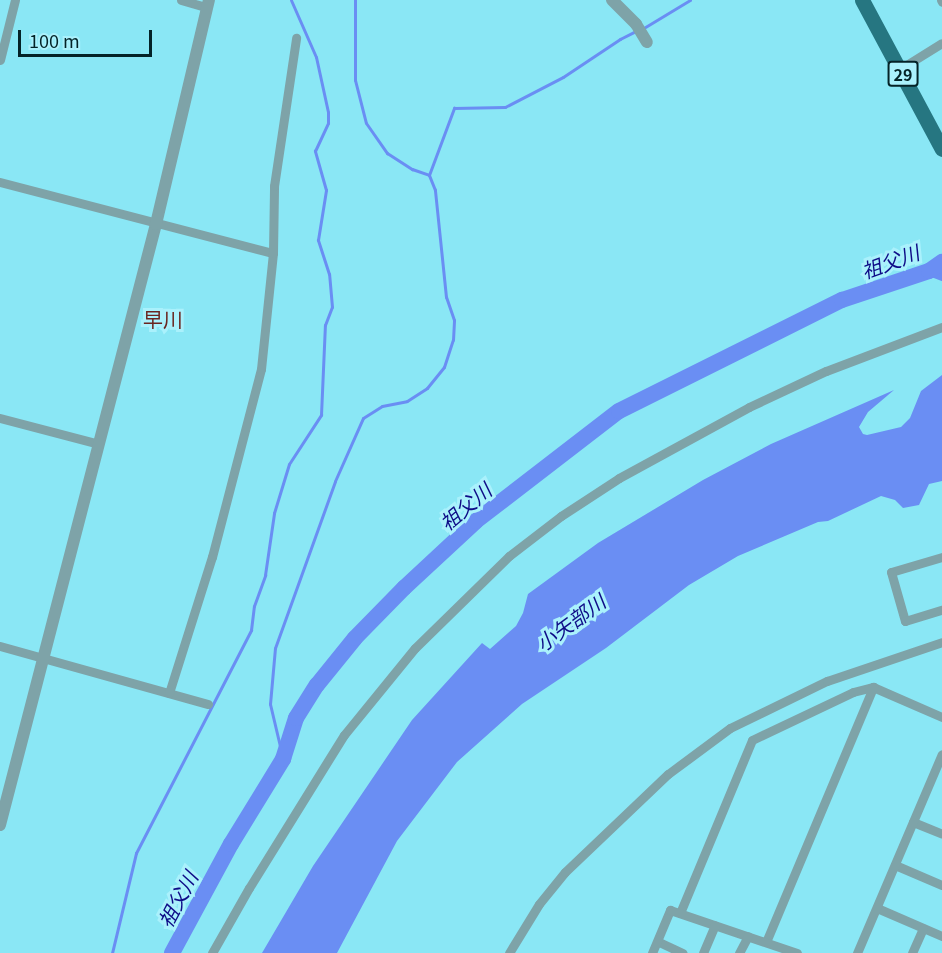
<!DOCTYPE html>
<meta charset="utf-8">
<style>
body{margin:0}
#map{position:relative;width:942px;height:953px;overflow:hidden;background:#8ae7f5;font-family:Georgia,"Noto Sans JP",serif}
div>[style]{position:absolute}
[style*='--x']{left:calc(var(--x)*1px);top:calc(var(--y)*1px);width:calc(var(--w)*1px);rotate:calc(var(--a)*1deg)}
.water>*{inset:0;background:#6a8ef3}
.stream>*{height:3px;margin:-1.5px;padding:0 1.5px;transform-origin:1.5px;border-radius:1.5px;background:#6a8ef3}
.canal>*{height:9px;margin:-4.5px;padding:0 4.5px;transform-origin:4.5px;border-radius:4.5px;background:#6a8ef3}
.river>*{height:16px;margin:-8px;padding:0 8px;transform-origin:8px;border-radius:8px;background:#6a8ef3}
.minor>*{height:9px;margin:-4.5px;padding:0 4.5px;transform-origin:4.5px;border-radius:4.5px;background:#7ea3a8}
.tertiary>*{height:12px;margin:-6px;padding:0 6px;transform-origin:6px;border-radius:6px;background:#7ea3a8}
.primary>*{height:15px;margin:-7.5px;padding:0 7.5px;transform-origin:7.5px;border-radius:7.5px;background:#267681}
span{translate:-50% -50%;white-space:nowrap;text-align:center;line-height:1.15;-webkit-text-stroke:6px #aaf1fc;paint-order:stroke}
.shield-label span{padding:2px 4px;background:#aaf1fc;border:2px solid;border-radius:4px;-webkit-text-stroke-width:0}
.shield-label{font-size:16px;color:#042327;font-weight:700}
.water-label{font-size:20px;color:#0e0c87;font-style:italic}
.neighbourhood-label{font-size:20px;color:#6a2520}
.scale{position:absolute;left:18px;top:30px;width:134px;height:27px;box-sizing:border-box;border:3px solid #042327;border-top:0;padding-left:8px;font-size:18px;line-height:21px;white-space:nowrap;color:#042327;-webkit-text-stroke:4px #aaf1fc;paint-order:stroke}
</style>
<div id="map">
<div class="water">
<i style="clip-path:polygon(942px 375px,942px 481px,929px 484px,919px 505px,903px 508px,895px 500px,881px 496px,828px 521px,818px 522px,738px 556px,689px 585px,606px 648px,522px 704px,457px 762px,397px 841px,337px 953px,262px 953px,313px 866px,412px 720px,482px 643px,490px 649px,516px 626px,523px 613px,528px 594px,598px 543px,703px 480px,771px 444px,894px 390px,868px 412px,859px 427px,863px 434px,867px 435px,901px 427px,910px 418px,921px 391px)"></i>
</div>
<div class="stream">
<i style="--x:355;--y:0;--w:80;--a:90"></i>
<i style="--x:355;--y:80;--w:44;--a:75.7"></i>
<i style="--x:366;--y:123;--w:37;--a:55"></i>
<i style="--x:387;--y:153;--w:30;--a:33"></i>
<i style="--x:412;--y:169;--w:18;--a:19"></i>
<i style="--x:642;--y:29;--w:56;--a:-31.1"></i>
<i style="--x:283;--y:759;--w:57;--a:-103.3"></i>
<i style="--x:270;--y:704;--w:56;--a:-84.9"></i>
<i style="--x:275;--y:648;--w:177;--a:-70.2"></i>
<i style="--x:335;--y:481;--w:69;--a:-66"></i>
<i style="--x:363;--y:418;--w:22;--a:-32"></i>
<i style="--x:382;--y:406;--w:25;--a:-11"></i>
<i style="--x:407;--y:401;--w:24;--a:-33"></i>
<i style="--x:427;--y:388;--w:27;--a:-51"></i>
<i style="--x:444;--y:367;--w:28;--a:-72"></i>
<i style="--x:453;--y:340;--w:20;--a:-87"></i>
<i style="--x:454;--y:320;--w:24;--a:-109"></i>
<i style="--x:446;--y:297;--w:108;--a:-95.9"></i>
<i style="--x:435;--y:190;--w:16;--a:-112"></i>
<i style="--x:429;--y:175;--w:72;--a:-69.5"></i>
<i style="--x:454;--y:108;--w:51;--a:-1.1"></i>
<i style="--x:505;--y:107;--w:65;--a:-27.3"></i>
<i style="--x:563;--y:77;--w:69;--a:-33.7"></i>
<i style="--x:620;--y:39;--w:18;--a:-27"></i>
<i style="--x:112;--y:953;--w:103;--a:-76.5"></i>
<i style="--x:136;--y:853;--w:251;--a:-62.7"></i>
<i style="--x:251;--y:630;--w:24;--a:-83"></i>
<i style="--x:254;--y:606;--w:33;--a:-70"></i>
<i style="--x:265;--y:575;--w:63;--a:-81.7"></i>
<i style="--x:274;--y:513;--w:51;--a:-73"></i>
<i style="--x:289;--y:464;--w:59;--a:-56.9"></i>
<i style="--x:321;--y:415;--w:90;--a:-87.5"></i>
<i style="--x:325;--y:325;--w:19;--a:-69"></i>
<i style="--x:332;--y:307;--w:33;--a:-95"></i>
<i style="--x:329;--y:274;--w:36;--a:-108"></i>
<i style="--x:318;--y:240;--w:51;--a:-80.9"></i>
<i style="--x:326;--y:190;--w:41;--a:-105.8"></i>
<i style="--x:315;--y:151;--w:31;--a:-65"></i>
<i style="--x:328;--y:123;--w:11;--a:-90"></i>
<i style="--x:328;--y:112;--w:56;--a:-102.3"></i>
<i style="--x:316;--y:57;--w:62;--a:-113.7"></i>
</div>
<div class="canal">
<i style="--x:929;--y:271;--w:14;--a:21"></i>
</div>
<div class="river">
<i style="--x:172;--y:953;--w:124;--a:-61.6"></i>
<i style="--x:231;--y:844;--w:100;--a:-58.5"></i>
<i style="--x:283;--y:759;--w:43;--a:-72.4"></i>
<i style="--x:296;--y:718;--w:39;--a:-58"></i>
<i style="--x:317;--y:685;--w:60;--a:-51"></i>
<i style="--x:355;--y:638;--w:70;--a:-45.6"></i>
<i style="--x:404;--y:588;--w:98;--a:-42.9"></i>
<i style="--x:476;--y:521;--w:180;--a:-37.6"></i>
<i style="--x:619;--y:411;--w:249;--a:-26.5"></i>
<i style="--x:842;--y:300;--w:92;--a:-18.4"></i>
<i style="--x:929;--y:271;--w:16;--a:-35"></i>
</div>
<div class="minor">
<i style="--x:181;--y:0;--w:26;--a:16"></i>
<i style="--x:941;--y:0;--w:2;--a:63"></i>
<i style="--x:0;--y:60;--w:62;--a:-76"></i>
<i style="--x:900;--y:69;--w:49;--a:-31.8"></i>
<i style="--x:0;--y:182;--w:282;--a:14.6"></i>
<i style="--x:0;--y:418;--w:102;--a:14.7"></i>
<i style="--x:942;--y:557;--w:53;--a:163.6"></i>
<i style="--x:891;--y:572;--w:51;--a:74.1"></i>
<i style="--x:905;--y:621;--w:39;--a:-17"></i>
<i style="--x:0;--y:646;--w:216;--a:15.6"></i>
<i style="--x:169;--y:693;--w:143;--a:-72.5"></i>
<i style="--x:212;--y:557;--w:194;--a:-75.4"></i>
<i style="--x:261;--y:369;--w:117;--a:-84.1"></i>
<i style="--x:273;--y:253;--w:67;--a:-89.1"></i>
<i style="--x:274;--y:186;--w:150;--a:-81.5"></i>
<i style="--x:913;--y:822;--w:31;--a:22"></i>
<i style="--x:895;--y:865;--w:51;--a:23.1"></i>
<i style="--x:877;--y:908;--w:71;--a:23.3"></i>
<i style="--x:680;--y:913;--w:187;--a:-67.4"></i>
<i style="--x:752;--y:740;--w:112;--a:-25.4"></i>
<i style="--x:853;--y:692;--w:21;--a:-14"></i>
<i style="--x:873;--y:687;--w:75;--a:23.5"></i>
<i style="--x:659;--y:942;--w:26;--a:25"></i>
<i style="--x:766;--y:942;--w:277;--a:-67.2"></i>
<i style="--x:212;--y:953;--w:75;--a:-60.4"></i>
<i style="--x:249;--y:888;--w:180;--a:-58.2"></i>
<i style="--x:344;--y:735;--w:112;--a:-50.8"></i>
<i style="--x:415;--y:648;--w:132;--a:-44.4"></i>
<i style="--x:509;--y:556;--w:66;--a:-37.6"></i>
<i style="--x:561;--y:516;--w:69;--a:-33.2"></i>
<i style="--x:619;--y:478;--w:148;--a:-28.6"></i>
<i style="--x:749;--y:407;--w:85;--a:-25.1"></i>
<i style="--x:826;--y:371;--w:124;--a:-20.8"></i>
<i style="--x:509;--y:953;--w:57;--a:-58.5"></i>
<i style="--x:539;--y:904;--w:41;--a:-50.9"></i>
<i style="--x:565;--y:872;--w:142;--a:-43.6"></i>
<i style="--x:668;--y:774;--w:77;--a:-36.6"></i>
<i style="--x:730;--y:728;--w:108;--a:-25.9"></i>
<i style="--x:827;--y:681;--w:121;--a:-18.7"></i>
<i style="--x:652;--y:953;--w:47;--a:-67.3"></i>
<i style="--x:670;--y:910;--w:134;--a:18.7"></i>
<i style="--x:703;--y:953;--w:30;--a:-67"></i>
<i style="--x:739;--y:953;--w:19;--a:-62"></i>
<i style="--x:857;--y:953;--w:216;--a:-66.9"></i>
<i style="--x:912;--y:953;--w:27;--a:-66"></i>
</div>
<div class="tertiary">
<i style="--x:612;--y:0;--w:34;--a:45"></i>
<i style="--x:636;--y:24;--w:21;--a:59"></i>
<i style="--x:0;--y:825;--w:621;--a:-75.45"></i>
<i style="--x:156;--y:224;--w:230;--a:-76.7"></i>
</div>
<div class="primary">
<i style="--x:862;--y:0;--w:169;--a:61.8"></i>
</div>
<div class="shield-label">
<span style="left:903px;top:74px">29</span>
</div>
<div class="water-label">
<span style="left:890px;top:261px;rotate:-20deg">祖父川</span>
<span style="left:465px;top:506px;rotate:-40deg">祖父川</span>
<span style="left:570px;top:622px;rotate:-36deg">小矢部川</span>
<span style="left:177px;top:899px;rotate:-62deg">祖父川</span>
</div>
<div class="neighbourhood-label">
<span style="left:163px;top:318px">早川</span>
</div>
<div class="scale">100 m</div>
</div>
